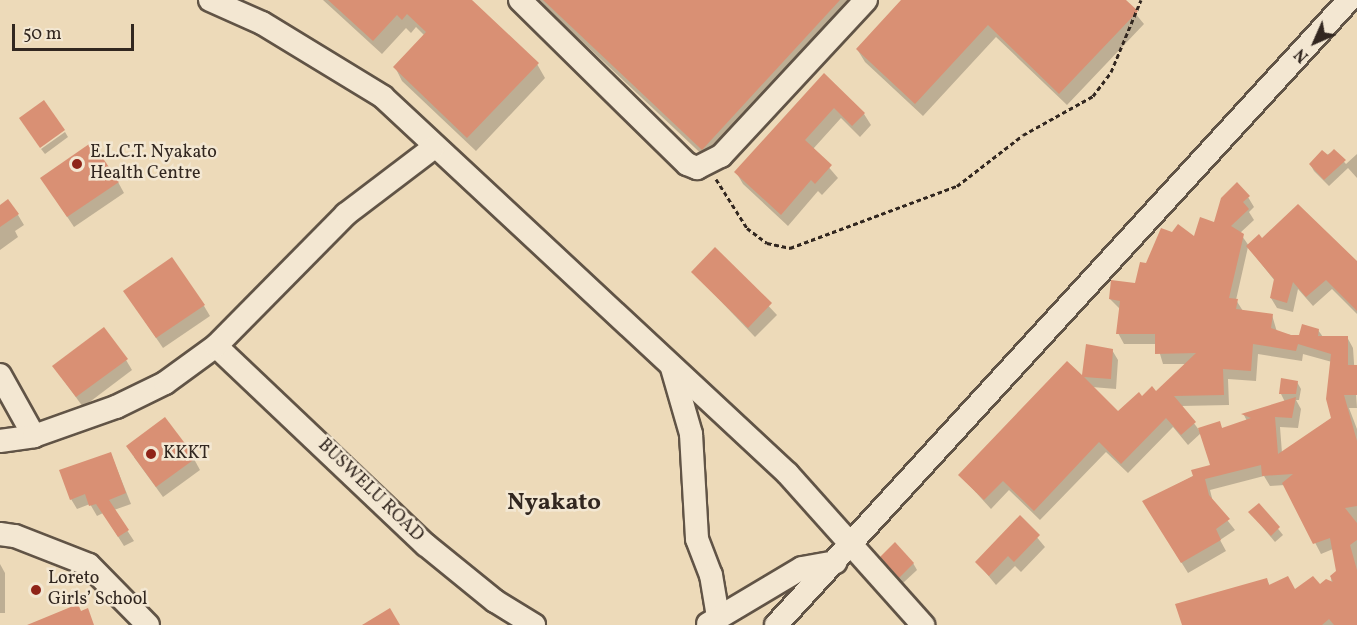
<!DOCTYPE html>
<meta charset="utf-8">
<style>
body{margin:0}
#map{position:relative;width:1357px;height:625px;overflow:hidden;background:#eddab9;font-family:Vollkorn,serif}
div>[style]{position:absolute}
[style*='--x']{left:calc(var(--x)*1px);top:calc(var(--y)*1px);width:calc(var(--w)*1px);rotate:calc(var(--a)*1deg)}
.shadow>*{inset:0;background:#0003}
.building>*{inset:0;background:#d99074}
.path>*{height:3px;margin-top:-1.5px;transform-origin:0;background:repeating-linear-gradient(90deg,#322720 0 4.5px,transparent 0 7.5px)}
.roads{filter:drop-shadow(2px 0 #615446) drop-shadow(-2px 0 #615446) drop-shadow(0 2px #615446) drop-shadow(0 -2px #615446)}
.minor>*{height:22px;margin:-11px;padding:0 11px;transform-origin:11px;border-radius:11px;background:#f3e7d2}
.dots>*{width:16px;height:16px;translate:-50% -50%;box-sizing:border-box;border:3px solid #f3e7d2;border-radius:50%}
span{translate:-50% -50%;white-space:nowrap;text-align:center;line-height:1.15;-webkit-text-stroke:5px #f3e7d2;paint-order:stroke}
.poi-label{font-size:18px;color:#322720}
.left{translate:0 -50%;text-align:left}
.street-label{font-size:18px;color:#322720}
.district-label{font-size:24px;color:#322720;font-weight:700}
.north{position:absolute;left:1285px;top:12px;width:60px;height:60px;-webkit-text-stroke:4px #f3e7d2;paint-order:stroke;rotate:225deg;font-size:16px;font-weight:700;line-height:24px;text-align:center;color:#322720}
.north::after{content:'';display:block;margin:auto;width:21px;height:27px;background:#322720;clip-path:polygon(50% 0,100% 100%,50% 72%,0 100%)}
.scale{position:absolute;left:12px;top:24px;width:122px;height:27px;box-sizing:border-box;border:3px solid #322720;border-top:0;padding-left:8px;font-size:18px;line-height:21px;white-space:nowrap;color:#322720;-webkit-text-stroke:4px #f3e7d2;paint-order:stroke}
</style>
<div id="map">
<div class="shadow">
<i style="clip-path:polygon(323px 0,470px 0,537px 64px,545px 78px,476px 151px,402px 81px,395px 67px,425px 36px,416px 27px,411px 33px,406px 28px,382px 54px)"></i>
<i style="clip-path:polygon(538px 0,862px 0,711px 163px)"></i>
<i style="clip-path:polygon(903px 0,1124px 0,1144px 24px,1067px 105px,996px 37px,923px 116px,865px 62px,857px 49px)"></i>
<i style="clip-path:polygon(824px 75px,864px 114px,871px 125px,860px 137px,841px 118px,813px 149px,838px 178px,822px 195px,818px 191px,788px 226px,743px 184px,736px 172px)"></i>
<i style="clip-path:polygon(65px 132px,68px 137px,45px 154px,41px 149px)"></i>
<i style="clip-path:polygon(1334px 151px,1346px 164px,1357px 154px,1357px 178px,1348px 168px,1329px 186px,1314px 171px,1310px 164px)"></i>
<i style="clip-path:polygon(118px 182px,124px 193px,74px 227px,48px 188px)"></i>
<i style="clip-path:polygon(evenodd,1248px 197px,1254px 207px,1249px 212px,1254px 220px,1240px 233px,1249px 246px,1262px 240px,1357px 264px,1357px 314px,1332px 289px,1313px 306px,1298px 289px,1293px 312px,1277px 308px,1271px 298px,1275px 281px,1248px 247px,1236px 300px,1243px 311px,1272px 315px,1277px 332px,1300px 337px,1318px 330px,1323px 337px,1347px 337px,1353px 348px,1357px 408px,1349px 408px,1357px 429px,1357px 625px,1183px 625px,1267px 580px,1270px 586px,1295px 590px,1332px 588px,1331px 577px,1337px 571px,1333px 549px,1321px 554px,1285px 485px,1270px 486px,1264px 476px,1210px 490px,1213px 502px,1235px 530px,1220px 540px,1226px 551px,1188px 573px,1144px 502px,1212px 466px,1201px 433px,1188px 445px,1173px 427px,1128px 473px,1106px 452px,1040px 520px,1009px 490px,991px 509px,960px 475px,1083px 379px,1087px 346px,1112px 350px,1118px 360px,1116px 389px,1092px 387px,1118px 413px,1156px 393px,1187px 364px,1163px 364px,1157px 344px,1124px 344px,1118px 333px,1121px 310px,1110px 299px,1136px 285px,1146px 265px,1195px 239px,1248px 197px,1258px 354px,1302px 361px,1303px 354px,1332px 362px,1332px 418px,1282px 453px,1280px 427px,1298px 428px,1301px 409px,1296px 400px,1299px 400px,1301px 389px,1297px 382px,1281px 394px,1285px 402px,1244px 415px,1247px 421px,1223px 430px,1219px 423px,1199px 430px,1181px 406px,1229px 405px,1228px 379px,1256px 381px,1258px 354px)"></i>
<i style="clip-path:polygon(0 207px,18px 215px,24px 225px,15px 231px,18px 237px,0 250px)"></i>
<i style="clip-path:polygon(715px 249px,777px 315px,755px 337px,693px 272px)"></i>
<i style="clip-path:polygon(131px 301px,204px 306px,210px 316px,163px 348px)"></i>
<i style="clip-path:polygon(126px 360px,132px 370px,83px 407px,54px 367px)"></i>
<i style="clip-path:polygon(111px 454px,131px 504px,114px 510px,134px 541px,124px 546px,103px 513px,97px 516px,90px 504px,77px 509px,71px 499px)"></i>
<i style="clip-path:polygon(134px 457px,194px 459px,200px 470px,163px 497px)"></i>
<i style="clip-path:polygon(1259px 505px,1283px 535px,1275px 542px,1250px 512px)"></i>
<i style="clip-path:polygon(1020px 517px,1045px 547px,1021px 572px,1015px 566px,996px 585px,977px 562px)"></i>
<i style="clip-path:polygon(882px 557px,913px 563px,917px 570px,903px 583px)"></i>
<i style="clip-path:polygon(0 564px,5px 573px,5px 613px,0 613px)"></i>
</div>
<div class="building">
<i style="clip-path:polygon(328px 0,472px 0,539px 63px,467px 138px,393px 67px,426px 32px,407px 14px,402px 20px,397px 15px,373px 41px)"></i>
<i style="clip-path:polygon(543px 0,840px 0,702px 150px)"></i>
<i style="clip-path:polygon(901px 0,1126px 0,1138px 11px,1059px 94px,988px 25px,915px 104px,856px 49px)"></i>
<i style="clip-path:polygon(824px 73px,865px 113px,852px 126px,834px 108px,805px 140px,832px 165px,815px 184px,811px 180px,781px 215px,734px 172px)"></i>
<i style="clip-path:polygon(44px 100px,65px 130px,40px 148px,19px 118px)"></i>
<i style="clip-path:polygon(92px 142px,119px 182px,67px 217px,40px 178px)"></i>
<i style="clip-path:polygon(1334px 149px,1346px 160px,1324px 180px,1309px 164px,1322px 150px,1328px 155px)"></i>
<i style="clip-path:polygon(1237px 182px,1250px 196px,1243px 202px,1249px 209px,1231px 226px,1244px 234px,1229px 298px,1238px 299px,1236px 309px,1273px 314px,1271px 328px,1291px 335px,1299px 335px,1302px 324px,1319px 329px,1318px 336px,1348px 336px,1348px 365px,1357px 365px,1357px 395px,1344px 395px,1357px 441px,1357px 506px,1345px 508px,1357px 523px,1357px 540px,1350px 545px,1357px 570px,1357px 625px,1334px 625px,1329px 619px,1322px 625px,1182px 625px,1175px 604px,1267px 578px,1269px 585px,1288px 576px,1295px 589px,1313px 576px,1320px 584px,1326px 579px,1333px 582px,1330px 576px,1336px 571px,1330px 538px,1313px 544px,1282px 483px,1293px 474px,1262px 476px,1261px 465px,1205px 479px,1209px 495px,1230px 519px,1216px 529px,1221px 540px,1181px 563px,1142px 501px,1193px 476px,1191px 470px,1210px 465px,1198px 428px,1220px 421px,1222px 428px,1251px 418px,1241px 414px,1296px 397px,1292px 418px,1275px 417px,1278px 454px,1331px 418px,1326px 399px,1331px 354px,1298px 344px,1296px 351px,1253px 344px,1251px 371px,1223px 369px,1224px 395px,1174px 396px,1196px 422px,1181px 435px,1166px 418px,1121px 464px,1099px 442px,1034px 511px,1003px 481px,984px 500px,958px 475px,1067px 361px,1082px 375px,1086px 344px,1113px 349px,1111px 379px,1084px 377px,1118px 411px,1139px 392px,1142px 396px,1152px 386px,1156px 391px,1196px 353px,1155px 354px,1155px 334px,1116px 334px,1120px 301px,1109px 299px,1111px 280px,1135px 283px,1140px 262px,1146px 263px,1161px 228px,1172px 232px,1178px 224px,1194px 236px,1200px 217px,1214px 222px,1221px 198px)"></i>
<i style="clip-path:polygon(8px 199px,19px 214px,0 227px,0 205px)"></i>
<i style="clip-path:polygon(1298px 204px,1357px 261px,1357px 311px,1326px 280px,1306px 297px,1293px 282px,1287px 303px,1270px 298px,1274px 279px,1246px 246px,1259px 234px,1262px 238px)"></i>
<i style="clip-path:polygon(715px 247px,772px 303px,748px 328px,691px 272px)"></i>
<i style="clip-path:polygon(172px 257px,205px 305px,156px 338px,123px 291px)"></i>
<i style="clip-path:polygon(104px 327px,128px 359px,76px 397px,52px 366px)"></i>
<i style="clip-path:polygon(1281px 378px,1298px 381px,1296px 394px,1279px 394px)"></i>
<i style="clip-path:polygon(165px 417px,196px 458px,156px 487px,126px 446px)"></i>
<i style="clip-path:polygon(111px 452px,126px 493px,109px 500px,129px 530px,118px 537px,96px 504px,89px 506px,85px 494px,70px 500px,59px 470px)"></i>
<i style="clip-path:polygon(1259px 503px,1280px 527px,1271px 536px,1248px 512px)"></i>
<i style="clip-path:polygon(1020px 515px,1040px 535px,1014px 562px,1008px 556px,989px 576px,975px 562px)"></i>
<i style="clip-path:polygon(895px 542px,914px 563px,899px 578px,880px 557px)"></i>
<i style="clip-path:polygon(78px 604px,81px 611px,88px 608px,94px 625px,27px 625px)"></i>
<i style="clip-path:polygon(390px 608px,400px 625px,362px 625px)"></i>
</div>
<div class="path">
<i style="--x:716;--y:179;--w:58;--a:57.7"></i>
<i style="--x:747;--y:228;--w:25;--a:37"></i>
<i style="--x:767;--y:243;--w:24;--a:12"></i>
<i style="--x:790;--y:248;--w:178;--a:-20.4"></i>
<i style="--x:957;--y:186;--w:83;--a:-37.7"></i>
<i style="--x:1023;--y:135;--w:80;--a:-29.1"></i>
<i style="--x:1093;--y:96;--w:30;--a:-53"></i>
<i style="--x:1111;--y:72;--w:78;--a:-67.4"></i>
</div>
<div class="roads">
<div class="minor">
<i style="--x:210;--y:0;--w:57;--a:23.9"></i>
<i style="--x:262;--y:23;--w:142;--a:31.4"></i>
<i style="--x:383;--y:97;--w:553;--a:42.95"></i>
<i style="--x:788;--y:474;--w:203;--a:48.2"></i>
<i style="--x:520;--y:0;--w:234;--a:44.5"></i>
<i style="--x:687;--y:164;--w:11;--a:22"></i>
<i style="--x:697;--y:168;--w:27;--a:-27"></i>
<i style="--x:721;--y:156;--w:213;--a:-47.1"></i>
<i style="--x:216;--y:346;--w:289;--a:43.5"></i>
<i style="--x:426;--y:545;--w:89;--a:39.1"></i>
<i style="--x:495;--y:601;--w:46;--a:31.6"></i>
<i style="--x:672;--y:368;--w:69;--a:73.9"></i>
<i style="--x:691;--y:434;--w:105;--a:86.7"></i>
<i style="--x:697;--y:539;--w:39;--a:69"></i>
<i style="--x:711;--y:575;--w:43;--a:80.5"></i>
<i style="--x:0;--y:375;--w:70;--a:60.9"></i>
<i style="--x:0;--y:441;--w:34;--a:-8"></i>
<i style="--x:34;--y:436;--w:87;--a:-19.5"></i>
<i style="--x:116;--y:407;--w:55;--a:-26.1"></i>
<i style="--x:165;--y:383;--w:63;--a:-36"></i>
<i style="--x:216;--y:346;--w:185;--a:-45.4"></i>
<i style="--x:346;--y:214;--w:109;--a:-37.2"></i>
<i style="--x:0;--y:534;--w:15;--a:8"></i>
<i style="--x:15;--y:536;--w:79;--a:21.4"></i>
<i style="--x:89;--y:565;--w:84;--a:45.5"></i>
<i style="--x:708;--y:624;--w:109;--a:-30.8"></i>
<i style="--x:802;--y:568;--w:34;--a:-10"></i>
<i style="--x:776;--y:625;--w:848;--a:-47.49"></i>
</div>
</div>
<div class="dots">
<i style="left:77px;top:164px;background:#8f2418"></i>
<i style="left:151px;top:454px;background:#8f2418"></i>
<i style="left:36px;top:590px;background:#8f2418"></i>
</div>
<div class="poi-label">
<span class="left" style="left:90px;top:164px">E.L.C.T. Nyakato<br>Health Centre</span>
<span class="left" style="left:163px;top:454px">KKKT</span>
<span class="left" style="left:48px;top:590px">Loreto<br>Girls’ School</span>
</div>
<div class="street-label">
<span style="left:370px;top:491px;rotate:44deg">BUSWELU ROAD</span>
</div>
<div class="district-label">
<span style="left:554px;top:504px">Nyakato</span>
</div>
<div class="north">N</div>
<div class="scale">50 m</div>
</div>
